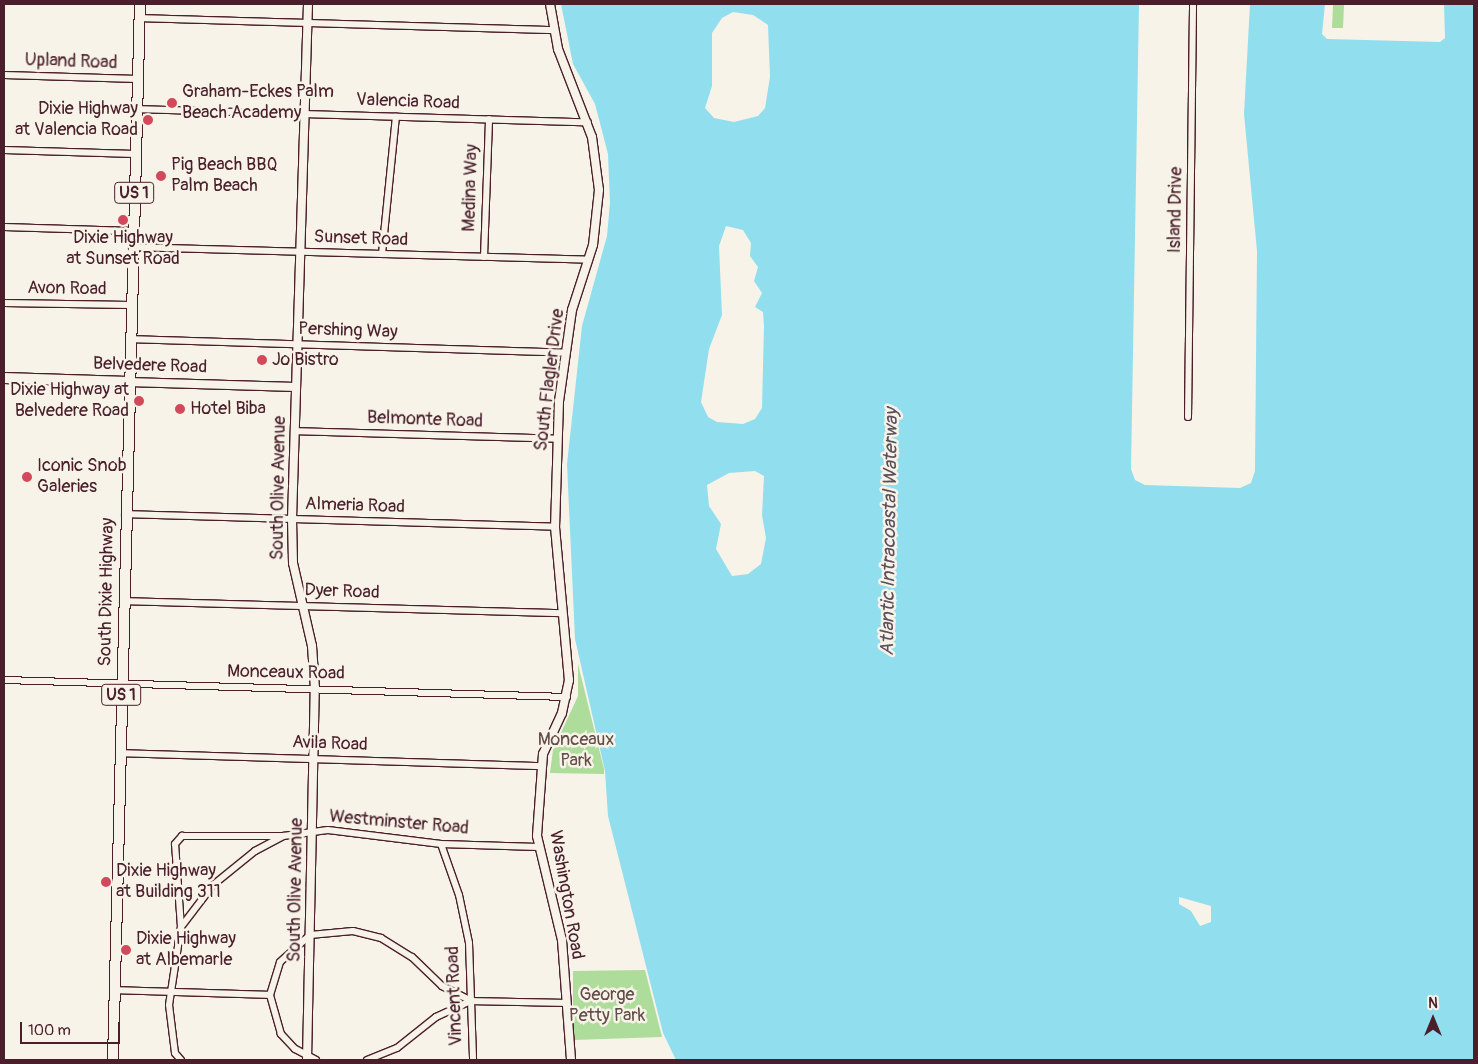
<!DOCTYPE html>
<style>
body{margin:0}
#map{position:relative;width:1478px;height:1064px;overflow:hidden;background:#f7f3e8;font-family:Pangolin,sans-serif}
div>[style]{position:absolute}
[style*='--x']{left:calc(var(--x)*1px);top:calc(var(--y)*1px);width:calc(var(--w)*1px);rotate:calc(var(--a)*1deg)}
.green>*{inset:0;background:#addc9b}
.water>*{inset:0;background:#90deee}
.roads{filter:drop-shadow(1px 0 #4a1f2b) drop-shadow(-1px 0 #4a1f2b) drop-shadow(0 1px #4a1f2b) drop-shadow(0 -1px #4a1f2b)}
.minor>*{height:6px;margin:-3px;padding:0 3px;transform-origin:3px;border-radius:3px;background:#f7f3e8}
.tertiary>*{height:8px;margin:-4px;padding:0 4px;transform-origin:4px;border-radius:4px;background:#f7f3e8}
.primary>*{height:10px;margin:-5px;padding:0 5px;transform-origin:5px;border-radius:5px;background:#f7f3e8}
.dots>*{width:14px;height:14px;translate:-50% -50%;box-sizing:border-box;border:2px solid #f7f3e8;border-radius:50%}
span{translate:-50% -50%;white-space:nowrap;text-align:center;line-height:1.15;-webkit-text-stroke:5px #f7f3e8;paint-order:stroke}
.shield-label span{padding:1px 4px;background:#f7f3e8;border:1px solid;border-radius:4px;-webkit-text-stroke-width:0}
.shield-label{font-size:16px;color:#4a1f2b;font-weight:700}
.street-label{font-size:18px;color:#4a1f2b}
.poi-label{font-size:18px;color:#4a1f2b}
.left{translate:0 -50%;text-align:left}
.right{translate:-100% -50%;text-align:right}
.park-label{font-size:18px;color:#634e47}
.water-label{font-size:19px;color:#5c4f5c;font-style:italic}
.frame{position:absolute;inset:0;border:5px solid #4a1f2b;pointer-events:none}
.north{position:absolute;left:1408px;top:994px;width:50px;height:50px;-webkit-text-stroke:4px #f7f3e8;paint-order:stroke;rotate:0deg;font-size:14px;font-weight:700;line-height:20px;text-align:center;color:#4a1f2b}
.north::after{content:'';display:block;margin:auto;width:18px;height:22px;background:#4a1f2b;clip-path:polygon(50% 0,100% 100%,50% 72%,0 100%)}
.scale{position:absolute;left:20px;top:1022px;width:100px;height:22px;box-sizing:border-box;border:2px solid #4a1f2b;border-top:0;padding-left:6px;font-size:15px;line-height:18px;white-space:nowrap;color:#4a1f2b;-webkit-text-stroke:4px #f7f3e8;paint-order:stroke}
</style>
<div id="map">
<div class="green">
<i style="clip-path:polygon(1333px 5px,1344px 5px,1343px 28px,1332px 28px)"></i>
<i style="clip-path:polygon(578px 664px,604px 769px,604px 774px,550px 773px,553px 750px,578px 696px)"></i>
<i style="clip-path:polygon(645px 970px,662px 1037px,573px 1040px,573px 971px)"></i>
</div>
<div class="water">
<i style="clip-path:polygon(evenodd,561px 4px,1139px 4px,1131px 469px,1135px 480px,1145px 485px,1240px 488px,1251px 483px,1255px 471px,1257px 251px,1244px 114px,1250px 4px,1325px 4px,1322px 34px,1327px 39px,1440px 42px,1445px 38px,1444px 4px,1474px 4px,1474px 1060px,676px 1060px,663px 1033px,608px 816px,605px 771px,575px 639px,567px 464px,582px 326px,607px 236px,610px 203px,608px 154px,595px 104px,573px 64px,561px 4px,733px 12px,753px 15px,768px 25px,770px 77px,765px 108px,758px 116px,734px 122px,714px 118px,705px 108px,712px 86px,712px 33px,722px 18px,733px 12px,561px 4px,726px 226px,743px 230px,751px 243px,750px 256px,758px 267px,754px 281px,762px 293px,755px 307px,763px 312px,764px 326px,762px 408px,755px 419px,743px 424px,717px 422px,708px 417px,701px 402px,709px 349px,722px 315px,719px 246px,726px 226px,561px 4px,755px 471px,764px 476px,762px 515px,766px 538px,761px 564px,748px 574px,732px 576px,716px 549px,721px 524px,709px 506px,707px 485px,729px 473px,755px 471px,561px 4px,1179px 897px,1211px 906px,1211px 922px,1200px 926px,1191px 911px,1179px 904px,1179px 897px)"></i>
</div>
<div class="roads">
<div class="minor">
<i style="--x:140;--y:18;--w:414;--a:1.7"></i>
<i style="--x:4;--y:75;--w:134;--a:1.7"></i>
<i style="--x:137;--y:109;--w:451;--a:1.7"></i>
<i style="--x:4;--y:150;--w:131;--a:1.7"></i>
<i style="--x:4;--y:227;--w:128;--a:1.8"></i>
<i style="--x:132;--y:247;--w:457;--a:1.6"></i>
<i style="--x:382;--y:254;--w:138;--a:-84.2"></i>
<i style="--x:484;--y:257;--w:138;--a:-87.9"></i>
<i style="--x:4;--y:303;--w:126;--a:0.9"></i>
<i style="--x:130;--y:339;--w:436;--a:1.8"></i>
<i style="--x:1188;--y:417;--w:413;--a:-89.3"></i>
<i style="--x:294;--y:431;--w:262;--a:1.7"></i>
<i style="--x:125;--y:514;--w:430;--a:1.7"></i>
<i style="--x:123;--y:601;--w:437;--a:1.6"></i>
<i style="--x:4;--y:680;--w:563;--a:1.73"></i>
<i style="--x:119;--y:753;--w:422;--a:1.8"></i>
<i style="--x:441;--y:844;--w:54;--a:70.6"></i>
<i style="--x:459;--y:895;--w:49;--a:78.2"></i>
<i style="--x:469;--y:943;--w:117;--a:88"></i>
<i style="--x:181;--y:927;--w:83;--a:-94.1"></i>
<i style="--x:175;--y:844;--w:11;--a:-49"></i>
<i style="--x:182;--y:836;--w:100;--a:0"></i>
<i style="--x:114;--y:990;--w:156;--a:1.8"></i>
<i style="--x:181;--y:1060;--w:9;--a:-131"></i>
<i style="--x:175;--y:1053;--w:48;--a:-97.1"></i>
<i style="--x:169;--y:1005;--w:79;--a:-81.3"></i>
<i style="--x:181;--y:927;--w:53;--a:-52.7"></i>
<i style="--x:213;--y:885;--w:54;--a:-39"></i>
<i style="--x:255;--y:851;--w:32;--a:-28"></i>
<i style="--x:283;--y:836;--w:45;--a:-7.6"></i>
<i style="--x:328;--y:830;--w:114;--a:7.1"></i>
<i style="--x:441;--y:844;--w:97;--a:1.8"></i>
<i style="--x:316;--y:1060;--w:24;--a:-152"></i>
<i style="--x:295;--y:1049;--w:21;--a:-133"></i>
<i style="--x:281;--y:1034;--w:41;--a:-105.8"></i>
<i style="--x:270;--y:995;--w:34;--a:-73"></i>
<i style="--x:280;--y:962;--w:40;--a:-42"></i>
<i style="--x:310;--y:935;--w:43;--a:-5.3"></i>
<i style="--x:353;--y:931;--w:29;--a:14"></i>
<i style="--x:381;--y:938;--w:36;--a:32"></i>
<i style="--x:412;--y:957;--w:42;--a:44"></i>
<i style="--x:442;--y:986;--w:33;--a:27"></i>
<i style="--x:367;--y:1060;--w:32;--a:-22"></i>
<i style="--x:397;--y:1048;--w:50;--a:-38.5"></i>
<i style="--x:436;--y:1017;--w:38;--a:-25"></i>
<i style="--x:471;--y:1001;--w:94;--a:1.2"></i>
</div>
<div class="tertiary">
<i style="--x:550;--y:4;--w:46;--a:79.9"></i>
<i style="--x:558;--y:49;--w:94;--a:68.9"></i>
<i style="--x:592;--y:137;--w:53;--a:82.5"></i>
<i style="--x:599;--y:190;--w:55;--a:96.2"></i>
<i style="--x:593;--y:245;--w:68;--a:107.9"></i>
<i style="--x:572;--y:310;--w:92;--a:98.1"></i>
<i style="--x:559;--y:401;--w:126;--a:91.8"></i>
<i style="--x:555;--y:527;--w:154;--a:84.8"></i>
<i style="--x:569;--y:680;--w:34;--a:102"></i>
<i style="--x:562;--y:713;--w:45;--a:114.9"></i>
<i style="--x:543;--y:754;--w:82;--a:94.2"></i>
<i style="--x:537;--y:836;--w:107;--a:76.5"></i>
<i style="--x:562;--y:940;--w:120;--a:85.7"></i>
<i style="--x:128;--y:382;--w:168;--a:1.7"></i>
<i style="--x:307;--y:1060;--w:371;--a:-88.8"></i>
<i style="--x:315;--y:689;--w:43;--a:-94"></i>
<i style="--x:312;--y:646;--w:85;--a:-102.9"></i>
<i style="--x:293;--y:563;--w:44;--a:-91.3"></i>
<i style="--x:292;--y:519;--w:515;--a:-88.22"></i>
</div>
<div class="primary">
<i style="--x:4;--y:378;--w:124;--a:1.8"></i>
<i style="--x:113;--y:1060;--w:1056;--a:-88.54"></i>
</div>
</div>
<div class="dots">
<i style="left:172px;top:103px;background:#d1495b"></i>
<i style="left:148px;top:120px;background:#d1495b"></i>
<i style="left:161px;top:176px;background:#d1495b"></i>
<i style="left:123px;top:220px;background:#d1495b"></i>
<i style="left:262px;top:360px;background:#d1495b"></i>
<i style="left:139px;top:401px;background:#d1495b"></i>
<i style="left:180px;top:409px;background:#d1495b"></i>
<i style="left:27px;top:477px;background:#d1495b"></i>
<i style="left:106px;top:882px;background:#d1495b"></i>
<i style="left:126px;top:950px;background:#d1495b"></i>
</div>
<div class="shield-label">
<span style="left:134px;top:193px">US 1</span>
<span style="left:121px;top:695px">US 1</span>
</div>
<div class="street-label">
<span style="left:71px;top:62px;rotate:2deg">Upland Road</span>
<span style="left:408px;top:102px;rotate:2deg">Valencia Road</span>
<span style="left:471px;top:188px;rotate:-88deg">Medina Way</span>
<span style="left:1176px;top:210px;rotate:-89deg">Island Drive</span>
<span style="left:361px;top:239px;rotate:2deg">Sunset Road</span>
<span style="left:67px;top:289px;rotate:1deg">Avon Road</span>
<span style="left:348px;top:331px;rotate:2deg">Pershing Way</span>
<span style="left:150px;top:366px;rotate:2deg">Belvedere Road</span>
<span style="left:550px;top:380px;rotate:-83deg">South Flagler Drive</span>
<span style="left:425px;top:420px;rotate:2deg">Belmonte Road</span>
<span style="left:279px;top:488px;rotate:-89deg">South Olive Avenue</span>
<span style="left:355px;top:506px;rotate:2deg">Almeria Road</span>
<span style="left:107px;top:592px;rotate:-89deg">South Dixie Highway</span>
<span style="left:342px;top:592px;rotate:2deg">Dyer Road</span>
<span style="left:286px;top:673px;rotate:1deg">Monceaux Road</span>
<span style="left:330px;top:744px;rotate:2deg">Avila Road</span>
<span style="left:399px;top:823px;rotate:5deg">Westminster Road</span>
<span style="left:296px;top:890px;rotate:-89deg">South Olive Avenue</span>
<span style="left:566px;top:895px;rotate:80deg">Washington Road</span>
<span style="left:455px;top:996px;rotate:-92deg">Vincent Road</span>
</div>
<div class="poi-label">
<span class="left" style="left:182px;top:103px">Graham-Eckes Palm<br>Beach Academy</span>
<span class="right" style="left:138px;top:120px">Dixie Highway<br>at Valencia Road</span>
<span class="left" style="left:171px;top:176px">Pig Beach BBQ<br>Palm Beach</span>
<span style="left:123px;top:249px">Dixie Highway<br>at Sunset Road</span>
<span class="left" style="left:272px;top:360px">Jo Bistro</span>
<span class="right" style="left:129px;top:401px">Dixie Highway at<br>Belvedere Road</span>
<span class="left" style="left:190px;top:409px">Hotel Biba</span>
<span class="left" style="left:37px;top:477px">Iconic Snob<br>Galeries</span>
<span class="left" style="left:116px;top:882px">Dixie Highway<br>at Building 311</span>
<span class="left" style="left:136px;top:950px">Dixie Highway<br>at Albemarle</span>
</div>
<div class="park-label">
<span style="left:576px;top:751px">Monceaux<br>Park</span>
<span style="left:607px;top:1006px">George<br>Petty Park</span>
</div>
<div class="water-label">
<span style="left:890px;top:532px;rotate:-89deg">Atlantic Intracoastal Waterway</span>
</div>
<div class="frame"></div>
<div class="north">N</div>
<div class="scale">100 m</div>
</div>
